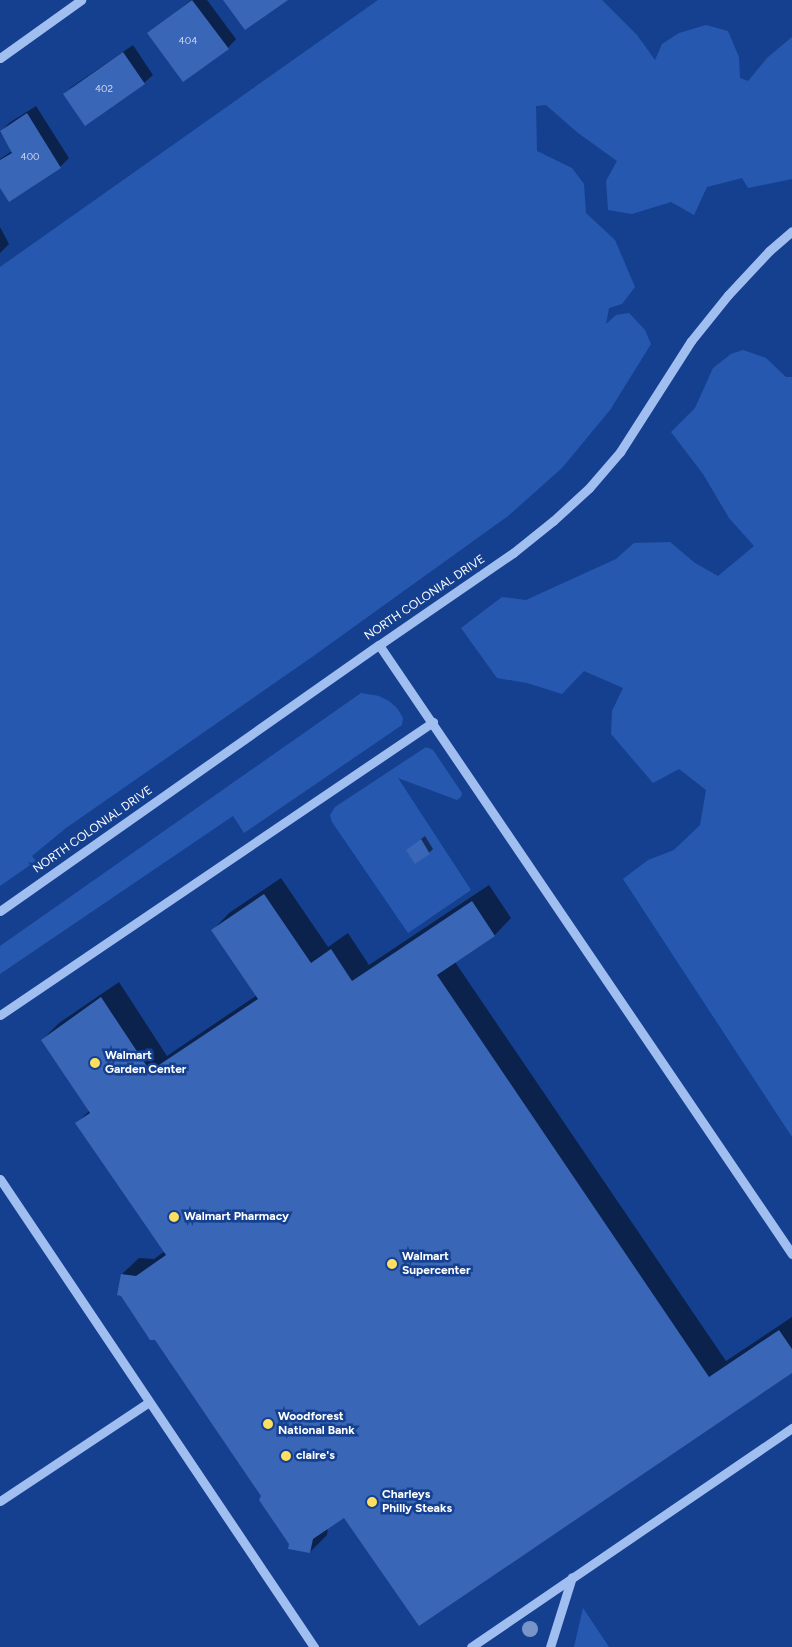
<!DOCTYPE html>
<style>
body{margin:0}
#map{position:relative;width:792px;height:1647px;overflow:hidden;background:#154090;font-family:Figtree,sans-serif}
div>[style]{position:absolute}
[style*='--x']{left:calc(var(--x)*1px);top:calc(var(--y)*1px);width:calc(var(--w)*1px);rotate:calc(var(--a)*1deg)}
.green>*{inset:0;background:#2758af}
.shadow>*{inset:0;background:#0007}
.building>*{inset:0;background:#3966b7}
.minor>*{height:9px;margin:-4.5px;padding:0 4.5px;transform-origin:4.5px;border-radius:4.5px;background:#a1bef1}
.trees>*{width:16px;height:16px;margin:-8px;border-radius:50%;background:#7795cb}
.dots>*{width:14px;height:14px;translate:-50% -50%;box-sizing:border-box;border:2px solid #154090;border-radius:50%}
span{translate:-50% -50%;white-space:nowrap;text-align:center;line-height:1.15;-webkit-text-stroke:5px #154090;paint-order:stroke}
.number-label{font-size:10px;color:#ced9ed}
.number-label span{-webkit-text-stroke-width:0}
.street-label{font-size:12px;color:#fff}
.poi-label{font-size:12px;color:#fff;font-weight:700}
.left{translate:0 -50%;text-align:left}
</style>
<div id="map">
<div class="green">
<i style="clip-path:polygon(378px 0,602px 0,637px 35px,655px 60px,662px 44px,679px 33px,706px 25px,728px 31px,739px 57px,740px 78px,748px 81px,768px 57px,792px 37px,792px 179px,748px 188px,742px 178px,707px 187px,694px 215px,671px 202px,632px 214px,608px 210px,606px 181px,617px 161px,578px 133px,546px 105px,536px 106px,537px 151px,572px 168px,584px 184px,586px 213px,615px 240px,635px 287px,622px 304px,609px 308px,606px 324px,616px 315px,629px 313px,645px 330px,651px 344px,610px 410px,562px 468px,508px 516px,312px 657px,66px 828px,32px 856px,36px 861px,0 886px,0 267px)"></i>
<i style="clip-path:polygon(743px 350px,766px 358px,786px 377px,792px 377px,792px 1137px,623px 879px,648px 860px,674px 850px,700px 825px,706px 790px,679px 769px,653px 783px,611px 734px,612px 711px,623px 688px,584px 671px,562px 694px,527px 683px,497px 678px,461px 628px,502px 597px,526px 600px,616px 559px,634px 543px,670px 542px,695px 563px,718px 576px,754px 546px,729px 518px,703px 474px,671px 432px,695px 408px,713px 368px,731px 354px)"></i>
<i style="clip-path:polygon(361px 693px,379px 696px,389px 701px,397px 708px,403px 718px,402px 725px,244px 833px,233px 816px,0 974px,0 946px)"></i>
<i style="clip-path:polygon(426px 747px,433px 750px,462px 793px,461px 797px,457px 800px,398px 778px,471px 890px,408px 933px,332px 822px,330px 815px,335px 807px)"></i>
<i style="clip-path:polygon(583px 1608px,609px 1647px,574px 1647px)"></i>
</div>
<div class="shadow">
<i style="clip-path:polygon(191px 0,207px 0,236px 39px,228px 48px,149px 33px)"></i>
<i style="clip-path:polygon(133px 45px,153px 75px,144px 83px,64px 94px,73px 86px)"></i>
<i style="clip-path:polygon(36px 106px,69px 158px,60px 167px,9px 200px,0 186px,0 159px,12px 151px,0 132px,9px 123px)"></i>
<i style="clip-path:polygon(0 227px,9px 244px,0 253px)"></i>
<i style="clip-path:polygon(425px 836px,433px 849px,429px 853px,407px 850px)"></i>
<i style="clip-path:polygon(281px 878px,328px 947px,348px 933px,369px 965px,489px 885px,511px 918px,495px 935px,455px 962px,726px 1361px,792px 1317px,792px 1371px,344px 1516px,328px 1527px,327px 1535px,310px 1552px,290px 1544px,263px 1496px,122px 1274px,139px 1258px,154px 1259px,165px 1251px,77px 1123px,89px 1111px,42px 1040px,59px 1023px,119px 982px,167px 1056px,257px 995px,213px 930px,229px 913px)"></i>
</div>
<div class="building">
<i style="clip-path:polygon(192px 0,229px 49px,183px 82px,147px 33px)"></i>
<i style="clip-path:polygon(223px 0,288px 0,245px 30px)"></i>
<i style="clip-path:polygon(123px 52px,145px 84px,85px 126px,63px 94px)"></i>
<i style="clip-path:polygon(27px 113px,61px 168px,9px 202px,0 188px,0 160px,12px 153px,0 131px)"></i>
<i style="clip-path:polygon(421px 839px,430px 854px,415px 864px,406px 850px)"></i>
<i style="clip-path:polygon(264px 894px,311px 963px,331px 949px,352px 981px,472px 901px,495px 936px,437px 975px,709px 1377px,779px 1330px,792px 1349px,792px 1373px,419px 1626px,344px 1518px,313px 1539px,310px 1553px,288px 1549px,289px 1544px,259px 1500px,261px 1496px,155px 1340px,150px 1340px,121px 1296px,117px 1295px,121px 1274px,136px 1276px,166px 1255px,75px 1123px,90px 1113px,41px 1040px,101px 997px,150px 1071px,258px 999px,211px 930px)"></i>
</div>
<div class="minor">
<i style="--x:0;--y:58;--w:100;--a:-35.6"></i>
<i style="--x:379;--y:645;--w:736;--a:55.86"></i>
<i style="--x:0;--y:911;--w:463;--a:-35.1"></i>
<i style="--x:379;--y:645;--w:163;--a:-34.5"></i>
<i style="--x:513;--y:553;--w:51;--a:-38.7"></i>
<i style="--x:553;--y:521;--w:49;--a:-42.5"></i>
<i style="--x:589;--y:488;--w:48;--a:-49.3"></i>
<i style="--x:620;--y:452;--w:132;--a:-57.4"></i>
<i style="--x:691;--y:341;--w:59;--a:-51.2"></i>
<i style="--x:728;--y:295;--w:60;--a:-47"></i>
<i style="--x:769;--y:251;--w:30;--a:-41"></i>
<i style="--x:0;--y:1015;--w:523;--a:-34.09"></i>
<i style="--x:0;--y:1179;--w:564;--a:56.14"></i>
<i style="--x:0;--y:1501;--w:179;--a:-33.6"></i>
<i style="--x:471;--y:1647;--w:389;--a:-34.3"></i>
<i style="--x:550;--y:1647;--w:73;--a:-72.6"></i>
</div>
<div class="trees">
<i style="left:530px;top:1629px"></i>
</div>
<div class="dots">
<i style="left:95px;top:1063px;background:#ffdf60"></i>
<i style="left:174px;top:1217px;background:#ffdf60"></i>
<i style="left:392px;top:1264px;background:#ffdf60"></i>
<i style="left:268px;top:1424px;background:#ffdf60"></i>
<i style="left:286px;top:1456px;background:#ffdf60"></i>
<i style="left:372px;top:1502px;background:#ffdf60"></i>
</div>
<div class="number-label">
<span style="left:188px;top:41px">404</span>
<span style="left:104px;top:89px">402</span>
<span style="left:30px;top:157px">400</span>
</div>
<div class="street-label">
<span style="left:425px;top:598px;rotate:-34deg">NORTH COLONIAL DRIVE</span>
<span style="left:93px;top:830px;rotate:-35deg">NORTH COLONIAL DRIVE</span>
</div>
<div class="poi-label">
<span class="left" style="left:105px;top:1063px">Walmart<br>Garden Center</span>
<span class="left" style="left:184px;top:1217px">Walmart Pharmacy</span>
<span class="left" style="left:402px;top:1264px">Walmart<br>Supercenter</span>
<span class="left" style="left:278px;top:1424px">Woodforest<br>National Bank</span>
<span class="left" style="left:296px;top:1456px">claire's</span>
<span class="left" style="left:382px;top:1502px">Charleys<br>Philly Steaks</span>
</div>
</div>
